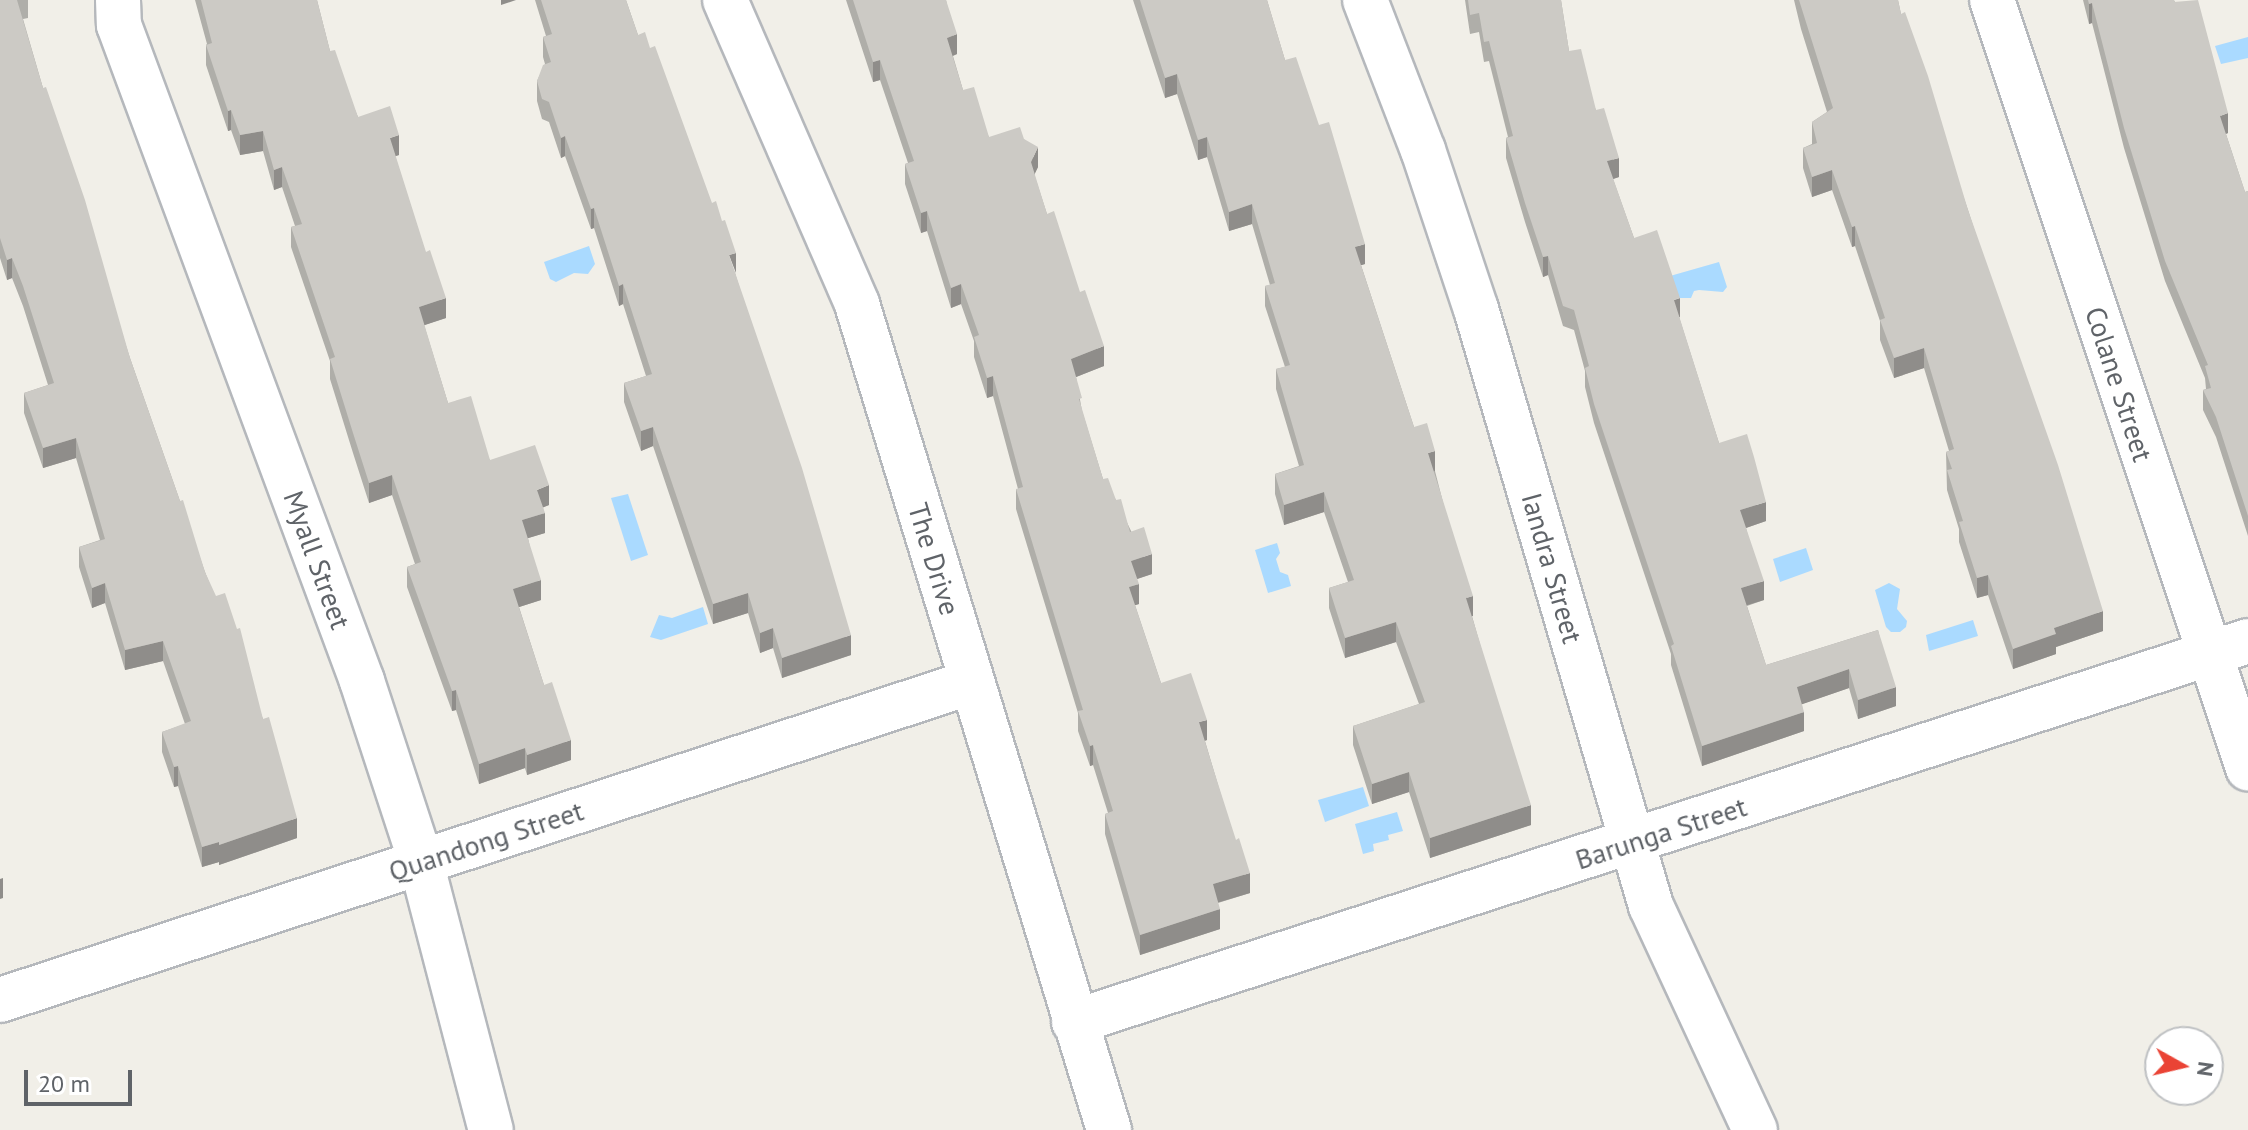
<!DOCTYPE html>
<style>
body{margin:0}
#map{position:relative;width:2248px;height:1130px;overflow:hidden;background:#f1efe8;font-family:"PT Sans",sans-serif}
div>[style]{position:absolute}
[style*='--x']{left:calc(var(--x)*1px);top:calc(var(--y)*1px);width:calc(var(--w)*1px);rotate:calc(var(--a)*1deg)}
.water>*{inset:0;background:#aadaff}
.roads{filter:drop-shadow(2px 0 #b5b8bc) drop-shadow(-2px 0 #b5b8bc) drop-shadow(0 2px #b5b8bc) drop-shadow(0 -2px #b5b8bc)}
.minor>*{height:44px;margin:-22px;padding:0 22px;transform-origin:22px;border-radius:22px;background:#fff}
.wall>*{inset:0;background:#afaea9}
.shaded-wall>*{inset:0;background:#8f8d8a}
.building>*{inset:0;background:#cccac5}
span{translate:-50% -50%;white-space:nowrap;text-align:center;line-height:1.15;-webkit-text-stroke:6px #fff;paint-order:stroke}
.street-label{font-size:28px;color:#5f6368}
.north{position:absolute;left:2144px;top:1026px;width:80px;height:80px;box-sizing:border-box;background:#fff;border:2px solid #bfc1c3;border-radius:50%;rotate:98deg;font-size:22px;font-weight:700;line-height:32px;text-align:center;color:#5f6368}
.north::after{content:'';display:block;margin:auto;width:28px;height:36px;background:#ea4335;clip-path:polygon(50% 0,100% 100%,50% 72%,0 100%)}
.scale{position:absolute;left:24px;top:1070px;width:108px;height:36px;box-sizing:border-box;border:4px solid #5f6368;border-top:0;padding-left:10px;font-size:24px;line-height:28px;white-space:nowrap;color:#5f6368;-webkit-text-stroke:6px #fff;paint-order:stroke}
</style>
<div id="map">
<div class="water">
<i style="clip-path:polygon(2248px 37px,2248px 58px,2221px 64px,2215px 46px)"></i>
<i style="clip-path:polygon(589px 246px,595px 264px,588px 274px,574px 273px,556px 282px,550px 279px,544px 262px)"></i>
<i style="clip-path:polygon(1719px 262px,1727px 287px,1723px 292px,1699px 290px,1694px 291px,1691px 298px,1678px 298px,1670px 276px)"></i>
<i style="clip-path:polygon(628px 494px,648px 555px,631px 561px,611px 498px)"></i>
<i style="clip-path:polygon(1277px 543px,1280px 553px,1276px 559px,1280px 572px,1288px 575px,1291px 586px,1268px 593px,1255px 550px)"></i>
<i style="clip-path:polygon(1806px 548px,1813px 570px,1780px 582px,1773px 559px)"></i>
<i style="clip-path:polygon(1889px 583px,1900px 589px,1897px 609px,1907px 621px,1906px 627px,1900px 632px,1891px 632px,1886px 627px,1877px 597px,1875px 590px)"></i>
<i style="clip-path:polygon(703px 607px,708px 624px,661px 640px,650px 637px,659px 615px,672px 618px)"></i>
<i style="clip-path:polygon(1973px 620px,1978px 636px,1929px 651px,1926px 635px)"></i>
<i style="clip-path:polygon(1363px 787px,1369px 806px,1325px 822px,1318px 800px)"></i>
<i style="clip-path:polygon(1397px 812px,1403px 831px,1388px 835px,1389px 840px,1373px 844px,1374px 851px,1363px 854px,1355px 824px)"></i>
</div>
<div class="roads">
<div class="minor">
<i style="--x:118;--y:0;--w:25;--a:88"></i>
<i style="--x:119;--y:25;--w:700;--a:69.67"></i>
<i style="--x:362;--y:681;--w:190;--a:71.9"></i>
<i style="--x:421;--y:862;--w:277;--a:75.4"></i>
<i style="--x:725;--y:0;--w:331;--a:66.5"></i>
<i style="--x:857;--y:304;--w:864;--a:73.03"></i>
<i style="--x:1365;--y:0;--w:161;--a:68.9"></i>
<i style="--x:1423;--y:150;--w:168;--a:71.6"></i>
<i style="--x:1476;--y:309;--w:622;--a:73.66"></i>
<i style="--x:1651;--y:906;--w:247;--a:65.1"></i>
<i style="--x:1992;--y:0;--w:810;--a:71.57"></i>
<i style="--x:0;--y:1000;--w:1023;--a:-18.12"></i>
<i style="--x:1074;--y:1022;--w:1234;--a:-17.98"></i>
</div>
</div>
<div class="wall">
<i style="clip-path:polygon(0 0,28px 0,28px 18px,23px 19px,43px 88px,130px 358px,180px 501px,205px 572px,263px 719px,297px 838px,219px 865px,219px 862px,202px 867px,178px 786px,174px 787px,162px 752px,162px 732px,185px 724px,163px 661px,125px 670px,105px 603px,92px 608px,79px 567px,79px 547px,100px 540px,76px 458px,43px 468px,24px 413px,24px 393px,48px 385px,23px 306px,12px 278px,7px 280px,0 258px)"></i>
<i style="clip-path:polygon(195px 0,317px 0,330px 51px,358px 117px,399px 155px,395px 156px,446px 318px,424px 325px,448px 403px,490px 460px,549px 505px,543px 507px,545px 533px,528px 538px,541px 600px,519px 607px,544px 685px,571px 760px,527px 775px,525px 768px,479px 784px,456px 710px,452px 711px,407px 587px,407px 567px,415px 564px,392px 495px,369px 503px,353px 453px,330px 379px,330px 361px,291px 247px,291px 227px,295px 226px,282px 187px,274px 190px,263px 151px,240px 155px,231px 130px,228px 131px,206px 65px,206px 45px,207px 44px)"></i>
<i style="clip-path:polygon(535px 0,626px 0,638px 35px,735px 273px,851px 655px,782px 678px,773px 648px,760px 653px,748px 613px,713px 624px,653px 446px,641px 451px,624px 402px,624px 383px,646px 376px,623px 304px,619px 306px,594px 228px,591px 229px,565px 156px,561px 158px,549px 122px,542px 119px,537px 101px,537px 81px,545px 64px,543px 57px,543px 37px,546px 36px)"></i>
<i style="clip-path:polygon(846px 0,946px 0,957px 54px,953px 56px,963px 90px,989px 137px,1024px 139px,1038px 167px,1034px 174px,1047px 214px,1104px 366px,1076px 377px,1082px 411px,1103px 479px,1116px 500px,1152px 574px,1137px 579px,1139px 604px,1135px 605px,1161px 683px,1207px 740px,1205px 741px,1250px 893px,1218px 903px,1220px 929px,1140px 955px,1105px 834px,1105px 814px,1108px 813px,1093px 765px,1090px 766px,1078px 731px,1078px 713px,1016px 509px,1016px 489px,1018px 489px,993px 396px,987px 398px,974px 357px,974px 341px,961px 304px,951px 308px,927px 231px,921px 233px,905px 184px,905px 164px,908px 163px,880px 80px,873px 82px)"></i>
<i style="clip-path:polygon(1133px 0,1267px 0,1285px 60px,1365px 264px,1361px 265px,1414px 427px,1435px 471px,1472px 616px,1531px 825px,1430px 858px,1409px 792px,1372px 804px,1353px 745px,1353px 726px,1419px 704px,1396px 642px,1345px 658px,1329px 608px,1329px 588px,1348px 582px,1324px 512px,1284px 525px,1275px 494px,1275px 474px,1299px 466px,1276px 389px,1276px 369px,1285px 367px,1265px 306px,1265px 286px,1270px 285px,1252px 224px,1229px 231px,1207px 157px,1198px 160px,1177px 94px,1165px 98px)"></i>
<i style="clip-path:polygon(1465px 0,1561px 0,1569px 51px,1596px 110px,1619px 177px,1613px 179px,1634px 238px,1680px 317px,1679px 317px,1719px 443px,1766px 521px,1746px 528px,1764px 600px,1747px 606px,1766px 665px,1878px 630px,1896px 706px,1858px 719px,1849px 688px,1802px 704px,1804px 731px,1702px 766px,1671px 665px,1671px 654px,1594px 423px,1585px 387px,1585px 371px,1574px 330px,1563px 326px,1548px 275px,1543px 277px,1525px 222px,1506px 158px,1506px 138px,1508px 137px,1489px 61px,1484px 62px,1479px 32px,1470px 34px)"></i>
<i style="clip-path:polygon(1794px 0,1898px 0,1901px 14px,1968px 210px,2103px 631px,2056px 647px,2056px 654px,2013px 669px,1988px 595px,1977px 598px,1959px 542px,1959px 529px,1947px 490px,1946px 452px,1949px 451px,1924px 368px,1894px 378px,1880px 340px,1880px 321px,1855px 246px,1852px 247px,1832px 190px,1812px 197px,1803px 168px,1803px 148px,1812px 144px,1812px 122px,1827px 112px,1801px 29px)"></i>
<i style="clip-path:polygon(2083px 0,2174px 0,2228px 133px,2226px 134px,2245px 192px,2248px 191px,2248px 536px,2216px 437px,2203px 410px,2203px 390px,2206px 389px,2205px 378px,2165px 281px,2124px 148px,2092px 23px,2089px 24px)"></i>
</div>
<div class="shaded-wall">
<i style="clip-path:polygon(501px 0,516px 0,501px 5px)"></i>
<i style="clip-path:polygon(2092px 3px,2092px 23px,2089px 24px,2089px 4px)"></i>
<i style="clip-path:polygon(957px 34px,957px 54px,947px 58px,947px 38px)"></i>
<i style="clip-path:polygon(880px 60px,880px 80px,873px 82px,873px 62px)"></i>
<i style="clip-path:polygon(1177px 74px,1177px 94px,1165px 98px,1165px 78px)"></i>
<i style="clip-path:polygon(231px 110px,231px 130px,228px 131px,228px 111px)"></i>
<i style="clip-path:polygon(2228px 113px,2228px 133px,2220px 136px,2220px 116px)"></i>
<i style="clip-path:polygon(263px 131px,263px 151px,240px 155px,240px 135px)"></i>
<i style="clip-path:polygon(399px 135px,399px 155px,390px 158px,390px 138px)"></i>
<i style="clip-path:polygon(565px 136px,565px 156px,561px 158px,561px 138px)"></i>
<i style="clip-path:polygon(1207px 137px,1207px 157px,1198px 160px,1198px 140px)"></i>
<i style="clip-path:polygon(1038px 147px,1038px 167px,1031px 182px,1031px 162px)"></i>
<i style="clip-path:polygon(1619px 158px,1619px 177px,1607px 181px,1607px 161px)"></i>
<i style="clip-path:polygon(282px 167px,282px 187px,274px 190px,274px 170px)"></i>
<i style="clip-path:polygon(1832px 170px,1832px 190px,1812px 197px,1812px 177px)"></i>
<i style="clip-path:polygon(1252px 204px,1252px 224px,1229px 231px,1229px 212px)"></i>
<i style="clip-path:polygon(594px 208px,594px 228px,591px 229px,591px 209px)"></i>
<i style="clip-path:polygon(927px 211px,927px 231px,921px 233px,921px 213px)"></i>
<i style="clip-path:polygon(1855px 226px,1855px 246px,1852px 247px,1852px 227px)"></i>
<i style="clip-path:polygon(1365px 244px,1365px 264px,1355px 267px,1355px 247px)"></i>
<i style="clip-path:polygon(736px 253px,736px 273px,729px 255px)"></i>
<i style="clip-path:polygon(1548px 256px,1548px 275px,1543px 277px,1543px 257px)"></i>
<i style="clip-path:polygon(12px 258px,12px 278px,7px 280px,7px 260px)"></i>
<i style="clip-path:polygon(623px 284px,623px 304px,619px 306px,619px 286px)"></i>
<i style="clip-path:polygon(961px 284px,961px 304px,951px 308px,951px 288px)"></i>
<i style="clip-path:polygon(446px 298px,446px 318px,419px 327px,419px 307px)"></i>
<i style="clip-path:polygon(1680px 298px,1680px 317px,1674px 319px,1674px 300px)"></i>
<i style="clip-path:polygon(1104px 346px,1104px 366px,1071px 379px,1071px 359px)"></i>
<i style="clip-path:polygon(1924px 348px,1924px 368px,1894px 378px,1894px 358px)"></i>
<i style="clip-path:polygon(993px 376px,993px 396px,987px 398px,987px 378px)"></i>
<i style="clip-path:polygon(653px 427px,653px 446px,641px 451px,641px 431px)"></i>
<i style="clip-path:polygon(76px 438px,76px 458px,43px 468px,43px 448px)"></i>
<i style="clip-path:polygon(1435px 451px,1435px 471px,1428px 473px,1428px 453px)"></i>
<i style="clip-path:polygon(392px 475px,392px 495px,369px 503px,369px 483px)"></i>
<i style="clip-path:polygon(549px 485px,549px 505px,537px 510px,537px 490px)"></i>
<i style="clip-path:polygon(1324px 492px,1324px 512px,1284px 525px,1284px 505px)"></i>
<i style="clip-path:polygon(1766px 502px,1766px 521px,1740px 530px,1740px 510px)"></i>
<i style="clip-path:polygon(545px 513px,545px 533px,522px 540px,522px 520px)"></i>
<i style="clip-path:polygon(1152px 554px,1152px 574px,1131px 581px,1131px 561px)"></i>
<i style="clip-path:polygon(1988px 575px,1988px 595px,1977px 598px,1977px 578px)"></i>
<i style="clip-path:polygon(541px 580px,541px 600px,513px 609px,513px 589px)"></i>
<i style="clip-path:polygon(1764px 581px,1764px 600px,1741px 607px,1741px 588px)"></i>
<i style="clip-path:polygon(105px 583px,105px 603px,92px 608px,92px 588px)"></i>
<i style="clip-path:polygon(1139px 584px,1139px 604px,1129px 607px,1129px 587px)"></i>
<i style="clip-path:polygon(748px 593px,748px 613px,713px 624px,713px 604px)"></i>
<i style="clip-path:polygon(1473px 596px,1473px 616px,1466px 618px,1466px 598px)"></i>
<i style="clip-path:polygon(2103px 611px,2103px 631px,2056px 647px,2056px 654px,2013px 669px,2013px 649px,2054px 628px)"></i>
<i style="clip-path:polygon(1396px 622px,1396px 642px,1345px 658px,1345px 638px)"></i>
<i style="clip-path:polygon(773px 628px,773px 648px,760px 653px,760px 633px)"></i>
<i style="clip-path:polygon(851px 635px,851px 655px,782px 678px,782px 658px)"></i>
<i style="clip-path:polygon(163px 641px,163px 661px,125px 670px,125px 650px)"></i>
<i style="clip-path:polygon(1849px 669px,1849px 688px,1797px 706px,1797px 687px)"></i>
<i style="clip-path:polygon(1896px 687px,1896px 706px,1858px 719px,1858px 700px)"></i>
<i style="clip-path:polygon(456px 690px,456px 710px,452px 711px,452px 691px)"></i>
<i style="clip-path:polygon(1804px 712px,1804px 731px,1702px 766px,1702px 746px)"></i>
<i style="clip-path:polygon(1207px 720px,1207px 740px,1199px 742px,1199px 722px)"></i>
<i style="clip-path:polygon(571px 740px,571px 760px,527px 775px,527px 755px)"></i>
<i style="clip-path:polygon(1093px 745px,1093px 765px,1090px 766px,1090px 746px)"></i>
<i style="clip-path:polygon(525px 748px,525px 768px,479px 784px,479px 764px)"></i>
<i style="clip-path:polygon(178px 766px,178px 786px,174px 787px,174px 767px)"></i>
<i style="clip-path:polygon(1409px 772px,1409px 792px,1372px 804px,1372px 784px)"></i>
<i style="clip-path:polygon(1531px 805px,1531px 825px,1430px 858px,1430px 838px)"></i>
<i style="clip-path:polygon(297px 818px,297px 838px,219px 865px,219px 845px)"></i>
<i style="clip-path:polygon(219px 842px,219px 862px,202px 867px,202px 847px)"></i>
<i style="clip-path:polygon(1250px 873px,1250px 893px,1213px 904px,1213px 884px)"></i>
<i style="clip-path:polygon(3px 878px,3px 898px,0 899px,0 879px)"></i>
<i style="clip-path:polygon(1220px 909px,1220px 929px,1140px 955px,1140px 935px)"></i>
</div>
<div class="building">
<i style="clip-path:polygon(0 0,18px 0,17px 0,43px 88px,46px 87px,85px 200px,130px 358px,180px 501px,183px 500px,205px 572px,216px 596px,225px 593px,237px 629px,240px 628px,263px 719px,269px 717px,297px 818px,219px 845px,219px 842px,202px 847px,178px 766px,174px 767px,162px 732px,191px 721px,163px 641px,125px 650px,105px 583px,92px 588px,79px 547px,105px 539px,76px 438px,43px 448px,24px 393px,54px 383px,23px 286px,12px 258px,7px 260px,0 238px)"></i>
<i style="clip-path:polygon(201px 0,317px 0,330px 51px,335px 50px,358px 117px,390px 106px,399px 135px,390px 138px,426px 252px,430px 250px,446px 298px,419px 307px,448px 403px,471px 396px,490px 460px,535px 445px,549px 485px,537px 490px,545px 513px,522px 520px,541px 580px,513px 589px,544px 685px,552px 682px,571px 740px,527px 755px,525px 748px,479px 764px,456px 690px,452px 691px,407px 567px,421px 562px,392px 475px,369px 483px,353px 433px,330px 359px,335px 357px,291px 227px,302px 224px,282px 167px,274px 170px,263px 131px,240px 135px,231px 110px,228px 111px,206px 45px,212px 43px)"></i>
<i style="clip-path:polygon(541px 0,626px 0,638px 35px,645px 32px,650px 48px,655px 46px,712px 203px,716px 201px,722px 221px,725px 220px,736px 253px,729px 255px,802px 468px,851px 635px,782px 658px,773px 628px,760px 633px,748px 593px,713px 604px,653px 427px,641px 431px,624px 383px,652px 374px,623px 284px,619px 286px,594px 208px,591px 209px,565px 136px,561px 138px,549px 102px,542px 99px,537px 81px,543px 65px,551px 62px,543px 37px,552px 34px)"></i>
<i style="clip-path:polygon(853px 0,946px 0,957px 34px,947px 38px,963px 90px,974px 87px,989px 137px,1020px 127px,1024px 139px,1038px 147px,1031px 162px,1047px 214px,1054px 211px,1080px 292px,1085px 290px,1104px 346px,1071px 359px,1082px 398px,1079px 399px,1103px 479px,1108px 478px,1116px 500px,1121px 499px,1130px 532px,1144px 527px,1152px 554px,1131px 561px,1139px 584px,1129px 587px,1161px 683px,1191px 673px,1207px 720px,1199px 722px,1213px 768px,1236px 840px,1239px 838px,1250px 873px,1213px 884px,1220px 909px,1140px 935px,1105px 814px,1113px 811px,1093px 745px,1090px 746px,1078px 711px,1083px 710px,1016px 489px,1023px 487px,993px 376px,987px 378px,974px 337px,979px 335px,961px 284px,951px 288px,927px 211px,921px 213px,905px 164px,914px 161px,880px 60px,873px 62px)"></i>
<i style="clip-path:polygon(1140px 0,1267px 0,1285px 60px,1296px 57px,1319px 125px,1329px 122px,1365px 244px,1355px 247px,1414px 427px,1427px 423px,1435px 451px,1428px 453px,1473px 596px,1466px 598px,1531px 805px,1430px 838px,1409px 772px,1372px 784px,1353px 726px,1425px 702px,1396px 622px,1345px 638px,1329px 588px,1354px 580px,1324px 492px,1284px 505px,1275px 474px,1304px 465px,1276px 369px,1290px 365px,1265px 286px,1275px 283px,1252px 204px,1229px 212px,1207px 137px,1198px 140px,1177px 74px,1165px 78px)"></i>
<i style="clip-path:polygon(1468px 0,1561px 0,1569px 51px,1581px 49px,1596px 110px,1604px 108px,1619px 158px,1607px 161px,1634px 238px,1657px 230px,1680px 298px,1674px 300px,1719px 443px,1747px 434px,1754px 457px,1766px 502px,1740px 510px,1764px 581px,1741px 588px,1766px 665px,1878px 630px,1896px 687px,1858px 700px,1849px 669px,1797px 687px,1804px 712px,1702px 746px,1671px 646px,1674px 644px,1594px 404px,1585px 368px,1589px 366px,1574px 310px,1563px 306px,1548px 256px,1543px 257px,1525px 203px,1506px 138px,1513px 136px,1489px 41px,1484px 42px,1479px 13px,1470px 15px)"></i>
<i style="clip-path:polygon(1799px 0,1898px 0,1901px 14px,1905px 12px,1928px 76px,1968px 210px,2058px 465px,2103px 611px,2054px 628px,2056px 634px,2013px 649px,1988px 575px,1977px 578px,1959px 522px,1963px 521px,1947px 470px,1952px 469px,1946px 452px,1954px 449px,1924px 348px,1894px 358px,1880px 320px,1885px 318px,1855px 226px,1852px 227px,1832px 170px,1812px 177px,1803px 148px,1817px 143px,1812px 122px,1833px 108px)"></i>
<i style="clip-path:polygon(2088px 0,2174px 0,2174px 2px,2198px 0,2228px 113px,2220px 116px,2245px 192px,2248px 191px,2248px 516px,2216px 417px,2203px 390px,2211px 388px,2205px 366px,2208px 365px,2165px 261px,2124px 128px,2092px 3px,2089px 4px)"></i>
</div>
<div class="street-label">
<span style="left:2119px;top:384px;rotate:72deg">Colane Street</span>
<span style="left:934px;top:559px;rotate:73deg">The Drive</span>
<span style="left:317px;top:560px;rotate:70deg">Myall Street</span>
<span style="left:1552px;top:568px;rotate:74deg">Iandra Street</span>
<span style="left:1661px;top:833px;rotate:-18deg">Barunga Street</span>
<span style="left:486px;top:841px;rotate:-18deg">Quandong Street</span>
</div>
<div class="north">N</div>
<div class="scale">20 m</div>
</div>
